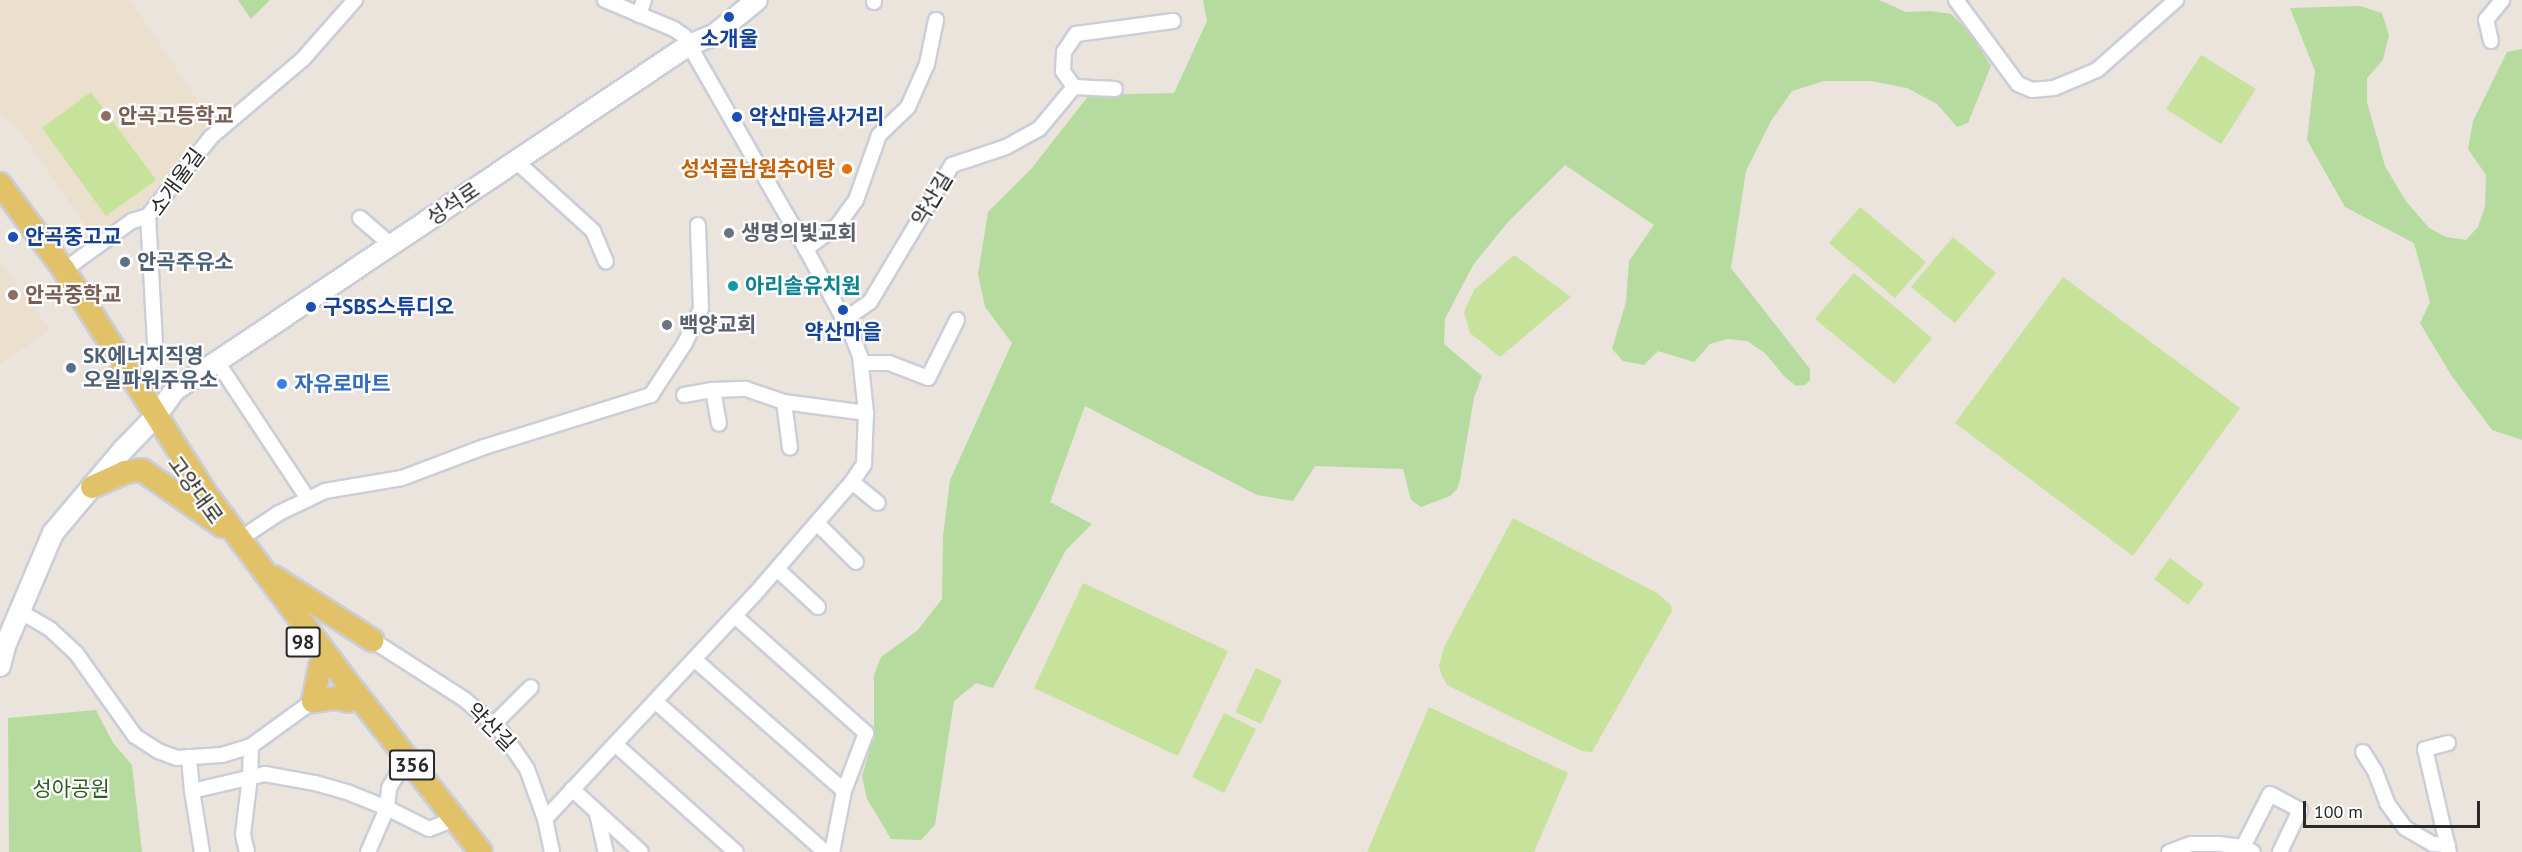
<!DOCTYPE html>
<meta charset="utf-8">
<style>
body{margin:0}
#map{position:relative;width:2522px;height:852px;overflow:hidden;background:#eae4dc;font-family:"PT Sans","Noto Sans KR",sans-serif}
div>[style]{position:absolute}
[style*='--x']{left:calc(var(--x)*1px);top:calc(var(--y)*1px);width:calc(var(--w)*1px);rotate:calc(var(--a)*1deg)}
.education>*{inset:0;background:#eae0cd}
.green>*{inset:0;background:#b5db9e}
.pitch>*{inset:0;background:#c6e29b}
.roads{filter:drop-shadow(2px 0 #cbced9) drop-shadow(-2px 0 #cbced9) drop-shadow(0 2px #cbced9) drop-shadow(0 -2px #cbced9)}
.street>*{height:14px;margin:-7px;padding:0 7px;transform-origin:7px;border-radius:7px;background:#fff}
.secondary>*{height:20px;margin:-10px;padding:0 10px;transform-origin:10px;border-radius:10px;background:#fff}
.primary>*{height:22px;margin:-11px;padding:0 11px;transform-origin:11px;border-radius:11px;background:#e2c269}
.dots>*{width:16px;height:16px;translate:-50% -50%;box-sizing:border-box;border:3px solid #fff;border-radius:50%}
span{translate:-50% -50%;white-space:nowrap;text-align:center;line-height:1.15;-webkit-text-stroke:4.5px #fff;paint-order:stroke}
.shield-label span{padding:2px 4px;background:#fff;border:2px solid;border-radius:4px;-webkit-text-stroke-width:0}
.shield-label{font-size:20px;color:#292929;font-weight:700}
.transit-label{font-size:21px;color:#164399;font-weight:700}
.left{translate:0 -50%;text-align:left}
.education-label{font-size:21px;color:#785e54;font-weight:700}
.food-label{font-size:21px;color:#c56008;font-weight:700}
.right{translate:-100% -50%;text-align:right}
.street-label{font-size:21px;color:#292929}
.worship-label{font-size:21px;color:#5b616d;font-weight:700}
.service-label{font-size:21px;color:#4e5e75;font-weight:700}
.culture-label{font-size:21px;color:#0d838f;font-weight:700}
.shop-label{font-size:21px;color:#366cbe;font-weight:700}
.park-label{font-size:21px;color:#2f5e21}
.scale{position:absolute;left:2303px;top:801px;width:177px;height:27px;box-sizing:border-box;border:3px solid #292929;border-top:0;padding-left:8px;font-size:18px;line-height:21px;white-space:nowrap;color:#292929;-webkit-text-stroke:4px #fff;paint-order:stroke}
</style>
<div id="map">
<div class="education">
<i style="clip-path:polygon(0 0,130px 0,211px 120px,145px 204px,92px 236px,23px 135px,0 113px)"></i>
<i style="clip-path:polygon(0 261px,50px 330px,0 364px)"></i>
</div>
<div class="green">
<i style="clip-path:polygon(238px 0,270px 0,251px 19px)"></i>
<i style="clip-path:polygon(1203px 0,1879px 0,1906px 12px,1930px 11px,1951px 14px,1969px 31px,1991px 66px,1968px 123px,1957px 127px,1937px 104px,1907px 88px,1871px 81px,1824px 81px,1792px 91px,1771px 121px,1746px 171px,1731px 268px,1810px 369px,1810px 380px,1805px 385px,1796px 386px,1784px 376px,1765px 353px,1747px 341px,1728px 339px,1710px 344px,1694px 362px,1658px 351px,1644px 365px,1623px 361px,1612px 349px,1626px 302px,1629px 261px,1654px 225px,1565px 165px,1508px 222px,1473px 265px,1445px 319px,1444px 344px,1482px 376px,1474px 398px,1460px 480px,1457px 489px,1450px 496px,1421px 507px,1411px 500px,1403px 469px,1315px 466px,1293px 501px,1257px 495px,1085px 406px,1050px 502px,1092px 524px,1066px 550px,993px 688px,976px 683px,954px 701px,935px 825px,921px 840px,891px 839px,867px 799px,862px 776px,874px 735px,874px 675px,881px 657px,917px 631px,942px 599px,943px 536px,950px 480px,1012px 343px,985px 307px,978px 274px,988px 212px,1032px 168px,1089px 95px,1174px 93px,1207px 21px)"></i>
<i style="clip-path:polygon(2360px 6px,2382px 13px,2389px 35px,2383px 60px,2367px 78px,2367px 102px,2385px 166px,2405px 200px,2429px 228px,2446px 237px,2466px 240px,2478px 227px,2485px 206px,2486px 175px,2468px 149px,2473px 121px,2507px 52px,2522px 49px,2522px 440px,2492px 430px,2451px 375px,2420px 323px,2430px 302px,2414px 243px,2345px 207px,2307px 140px,2315px 71px,2290px 8px)"></i>
<i style="clip-path:polygon(96px 710px,113px 743px,132px 765px,142px 852px,9px 852px,8px 718px)"></i>
</div>
<div class="pitch">
<i style="clip-path:polygon(2201px 55px,2256px 89px,2221px 144px,2166px 109px)"></i>
<i style="clip-path:polygon(91px 92px,156px 180px,106px 216px,42px 128px)"></i>
<i style="clip-path:polygon(1860px 207px,1926px 262px,1895px 298px,1829px 243px)"></i>
<i style="clip-path:polygon(1953px 237px,1996px 273px,1955px 323px,1911px 287px)"></i>
<i style="clip-path:polygon(1514px 255px,1571px 297px,1500px 357px,1470px 333px,1464px 312px,1474px 290px)"></i>
<i style="clip-path:polygon(1854px 273px,1932px 338px,1894px 384px,1815px 319px)"></i>
<i style="clip-path:polygon(2063px 277px,2240px 408px,2133px 556px,1955px 423px)"></i>
<i style="clip-path:polygon(1513px 518px,1657px 593px,1671px 605px,1672px 611px,1592px 752px,1582px 751px,1487px 705px,1447px 685px,1442px 676px,1439px 666px,1444px 647px)"></i>
<i style="clip-path:polygon(2170px 558px,2204px 584px,2188px 605px,2154px 579px)"></i>
<i style="clip-path:polygon(1083px 583px,1228px 651px,1178px 756px,1034px 688px)"></i>
<i style="clip-path:polygon(1256px 668px,1282px 680px,1261px 724px,1235px 712px)"></i>
<i style="clip-path:polygon(1429px 707px,1568px 773px,1534px 852px,1367px 852px)"></i>
<i style="clip-path:polygon(1224px 713px,1256px 729px,1224px 793px,1192px 777px)"></i>
</div>
<div class="roads">
<div class="street">
<i style="--x:874;--y:0;--w:2;--a:90"></i>
<i style="--x:1956;--y:0;--w:104;--a:53.6"></i>
<i style="--x:2018;--y:84;--w:15;--a:23"></i>
<i style="--x:2032;--y:90;--w:22;--a:-5"></i>
<i style="--x:2054;--y:88;--w:47;--a:-22.7"></i>
<i style="--x:2097;--y:70;--w:106;--a:-41.5"></i>
<i style="--x:639;--y:15;--w:16;--a:-72"></i>
<i style="--x:2491;--y:41;--w:22;--a:-103"></i>
<i style="--x:2486;--y:20;--w:26;--a:-51"></i>
<i style="--x:1115;--y:89;--w:41;--a:-177.2"></i>
<i style="--x:1074;--y:87;--w:19;--a:-125"></i>
<i style="--x:1063;--y:71;--w:19;--a:-87"></i>
<i style="--x:1064;--y:52;--w:22;--a:-56"></i>
<i style="--x:1076;--y:34;--w:98;--a:-7.6"></i>
<i style="--x:517;--y:162;--w:103;--a:42.2"></i>
<i style="--x:593;--y:231;--w:33;--a:67"></i>
<i style="--x:360;--y:218;--w:41;--a:41.1"></i>
<i style="--x:806;--y:249;--w:39;--a:-37"></i>
<i style="--x:837;--y:226;--w:32;--a:-54"></i>
<i style="--x:856;--y:200;--w:69;--a:-70.5"></i>
<i style="--x:879;--y:135;--w:40;--a:-44"></i>
<i style="--x:908;--y:107;--w:47;--a:-66.2"></i>
<i style="--x:927;--y:64;--w:45;--a:-78.4"></i>
<i style="--x:64;--y:270;--w:84;--a:-35.8"></i>
<i style="--x:132;--y:221;--w:17;--a:-17"></i>
<i style="--x:844;--y:320;--w:32;--a:-35"></i>
<i style="--x:870;--y:302;--w:160;--a:-59.1"></i>
<i style="--x:952;--y:165;--w:57;--a:-18.4"></i>
<i style="--x:1006;--y:147;--w:38;--a:-29"></i>
<i style="--x:1039;--y:129;--w:55;--a:-50.2"></i>
<i style="--x:216;--y:360;--w:167;--a:56.5"></i>
<i style="--x:861;--y:363;--w:28;--a:0"></i>
<i style="--x:889;--y:363;--w:42;--a:21"></i>
<i style="--x:928;--y:378;--w:65;--a:-63.4"></i>
<i style="--x:139;--y:390;--w:25;--a:-63"></i>
<i style="--x:150;--y:368;--w:25;--a:-78"></i>
<i style="--x:155;--y:344;--w:128;--a:-93.1"></i>
<i style="--x:148;--y:216;--w:101;--a:-51.4"></i>
<i style="--x:211;--y:137;--w:121;--a:-40.3"></i>
<i style="--x:303;--y:59;--w:79;--a:-48.6"></i>
<i style="--x:713;--y:390;--w:34;--a:80"></i>
<i style="--x:684;--y:395;--w:29;--a:-10"></i>
<i style="--x:713;--y:390;--w:33;--a:-2"></i>
<i style="--x:746;--y:389;--w:40;--a:18.9"></i>
<i style="--x:784;--y:402;--w:83;--a:7.6"></i>
<i style="--x:784;--y:402;--w:46;--a:82.6"></i>
<i style="--x:852;--y:482;--w:33;--a:39"></i>
<i style="--x:817;--y:523;--w:55;--a:45"></i>
<i style="--x:240;--y:539;--w:47;--a:-33.7"></i>
<i style="--x:279;--y:513;--w:51;--a:-25.6"></i>
<i style="--x:325;--y:491;--w:78;--a:-9.6"></i>
<i style="--x:402;--y:478;--w:88;--a:-20.7"></i>
<i style="--x:484;--y:447;--w:175;--a:-17.3"></i>
<i style="--x:651;--y:395;--w:62;--a:-56.8"></i>
<i style="--x:685;--y:343;--w:38;--a:-65"></i>
<i style="--x:701;--y:308;--w:83;--a:-92.1"></i>
<i style="--x:777;--y:569;--w:56;--a:42.8"></i>
<i style="--x:19;--y:611;--w:36;--a:30"></i>
<i style="--x:50;--y:629;--w:35;--a:43"></i>
<i style="--x:76;--y:653;--w:102;--a:54.6"></i>
<i style="--x:135;--y:736;--w:27;--a:33"></i>
<i style="--x:158;--y:751;--w:20;--a:20"></i>
<i style="--x:177;--y:758;--w:45;--a:-3.8"></i>
<i style="--x:222;--y:755;--w:30;--a:-17"></i>
<i style="--x:251;--y:746;--w:77;--a:-36"></i>
<i style="--x:735;--y:616;--w:176;--a:41.8"></i>
<i style="--x:866;--y:733;--w:62;--a:110.8"></i>
<i style="--x:844;--y:791;--w:62;--a:101.1"></i>
<i style="--x:372;--y:640;--w:109;--a:32.7"></i>
<i style="--x:464;--y:699;--w:49;--a:40.9"></i>
<i style="--x:501;--y:731;--w:46;--a:55.6"></i>
<i style="--x:527;--y:769;--w:53;--a:70.2"></i>
<i style="--x:545;--y:819;--w:308;--a:-47"></i>
<i style="--x:755;--y:594;--w:148;--a:-49.1"></i>
<i style="--x:852;--y:482;--w:22;--a:-56"></i>
<i style="--x:864;--y:464;--w:51;--a:-87.8"></i>
<i style="--x:866;--y:413;--w:57;--a:-96"></i>
<i style="--x:860;--y:356;--w:25;--a:-111"></i>
<i style="--x:851;--y:333;--w:95;--a:-118.2"></i>
<i style="--x:806;--y:249;--w:245;--a:-119.8"></i>
<i style="--x:684;--y:36;--w:12;--a:-145"></i>
<i style="--x:674;--y:29;--w:75;--a:-157.2"></i>
<i style="--x:694;--y:659;--w:200;--a:41.3"></i>
<i style="--x:655;--y:701;--w:227;--a:41.6"></i>
<i style="--x:494;--y:724;--w:52;--a:-45"></i>
<i style="--x:2448;--y:743;--w:24;--a:165"></i>
<i style="--x:2425;--y:749;--w:106;--a:76.9"></i>
<i style="--x:615;--y:744;--w:162;--a:41.8"></i>
<i style="--x:2363;--y:752;--w:22;--a:58"></i>
<i style="--x:2375;--y:771;--w:34;--a:69"></i>
<i style="--x:2387;--y:803;--w:31;--a:54"></i>
<i style="--x:2405;--y:828;--w:32;--a:30"></i>
<i style="--x:2433;--y:844;--w:15;--a:4"></i>
<i style="--x:189;--y:757;--w:34;--a:85"></i>
<i style="--x:572;--y:789;--w:93;--a:42.4"></i>
<i style="--x:597;--y:814;--w:39;--a:77"></i>
<i style="--x:545;--y:819;--w:34;--a:78"></i>
<i style="--x:2243;--y:847;--w:59;--a:-63"></i>
<i style="--x:2270;--y:794;--w:34;--a:28"></i>
<i style="--x:2300;--y:810;--w:47;--a:115.5"></i>
<i style="--x:202;--y:852;--w:62;--a:-99.3"></i>
<i style="--x:192;--y:791;--w:75;--a:-13.1"></i>
<i style="--x:265;--y:774;--w:51;--a:10.2"></i>
<i style="--x:315;--y:783;--w:33;--a:16"></i>
<i style="--x:347;--y:792;--w:43;--a:21.8"></i>
<i style="--x:387;--y:808;--w:47;--a:26.6"></i>
<i style="--x:429;--y:829;--w:17;--a:-21"></i>
<i style="--x:247;--y:852;--w:18;--a:-103"></i>
<i style="--x:243;--y:834;--w:57;--a:-83"></i>
<i style="--x:250;--y:777;--w:31;--a:-88"></i>
<i style="--x:368;--y:852;--w:48;--a:-66.6"></i>
<i style="--x:387;--y:808;--w:20;--a:-84"></i>
<i style="--x:389;--y:788;--w:23;--a:-59"></i>
<i style="--x:2169;--y:852;--w:23;--a:-20"></i>
<i style="--x:2191;--y:844;--w:28;--a:0"></i>
<i style="--x:2219;--y:844;--w:24;--a:7"></i>
<i style="--x:2243;--y:847;--w:11;--a:27"></i>
</div>
<div class="secondary">
<i style="--x:0;--y:666;--w:21;--a:-76"></i>
<i style="--x:5;--y:646;--w:123;--a:-67"></i>
<i style="--x:53;--y:533;--w:109;--a:-49.9"></i>
<i style="--x:123;--y:450;--w:47;--a:-45.9"></i>
<i style="--x:156;--y:416;--w:32;--a:-54"></i>
<i style="--x:175;--y:390;--w:619;--a:-33.87"></i>
<i style="--x:689;--y:45;--w:27;--a:-22"></i>
<i style="--x:714;--y:35;--w:55;--a:-39.1"></i>
</div>
<div class="primary">
<i style="--x:0;--y:184;--w:107;--a:53.3"></i>
<i style="--x:64;--y:270;--w:262;--a:57.6"></i>
<i style="--x:204;--y:491;--w:234;--a:53.2"></i>
<i style="--x:344;--y:678;--w:221;--a:51.8"></i>
<i style="--x:92;--y:487;--w:36;--a:-24"></i>
<i style="--x:125;--y:472;--w:17;--a:-7"></i>
<i style="--x:142;--y:470;--w:98;--a:35"></i>
<i style="--x:274;--y:577;--w:117;--a:32.7"></i>
<i style="--x:320;--y:666;--w:36;--a:101"></i>
<i style="--x:313;--y:701;--w:23;--a:-7"></i>
<i style="--x:336;--y:698;--w:13;--a:13"></i>
</div>
</div>
<div class="dots">
<i style="left:729px;top:17px;background:#1a4fb4"></i>
<i style="left:106px;top:116px;background:#8d6e63"></i>
<i style="left:737px;top:117px;background:#1a4fb4"></i>
<i style="left:847px;top:169px;background:#e8710a"></i>
<i style="left:729px;top:233px;background:#6b7280"></i>
<i style="left:13px;top:237px;background:#1a4fb4"></i>
<i style="left:125px;top:262px;background:#5c6f8a"></i>
<i style="left:733px;top:286px;background:#0f9aa8"></i>
<i style="left:13px;top:295px;background:#8d6e63"></i>
<i style="left:311px;top:307px;background:#1a4fb4"></i>
<i style="left:843px;top:310px;background:#1a4fb4"></i>
<i style="left:667px;top:325px;background:#6b7280"></i>
<i style="left:71px;top:368px;background:#5c6f8a"></i>
<i style="left:282px;top:384px;background:#3f7fe0"></i>
</div>
<div class="shield-label">
<span style="left:303px;top:642px">98</span>
<span style="left:412px;top:765px">356</span>
</div>
<div class="transit-label">
<span style="left:729px;top:39px">소개울</span>
<span class="left" style="left:749px;top:117px">약산마을사거리</span>
<span class="left" style="left:25px;top:237px">안곡중고교</span>
<span class="left" style="left:323px;top:307px">구SBS스튜디오</span>
<span style="left:843px;top:332px">약산마을</span>
</div>
<div class="education-label">
<span class="left" style="left:118px;top:116px">안곡고등학교</span>
<span class="left" style="left:25px;top:295px">안곡중학교</span>
</div>
<div class="food-label">
<span class="right" style="left:835px;top:169px">성석골남원추어탕</span>
</div>
<div class="street-label">
<span style="left:177px;top:182px;rotate:-54deg">소개울길</span>
<span style="left:932px;top:199px;rotate:-59deg">약산길</span>
<span style="left:453px;top:204px;rotate:-34deg">성석로</span>
<span style="left:195px;top:490px;rotate:54deg">고양대로</span>
<span style="left:491px;top:727px;rotate:45deg">약산길</span>
</div>
<div class="worship-label">
<span class="left" style="left:741px;top:233px">생명의빛교회</span>
<span class="left" style="left:679px;top:325px">백양교회</span>
</div>
<div class="service-label">
<span class="left" style="left:137px;top:262px">안곡주유소</span>
<span class="left" style="left:83px;top:368px">SK에너지직영<br>오일파워주유소</span>
</div>
<div class="culture-label">
<span class="left" style="left:745px;top:286px">아리솔유치원</span>
</div>
<div class="shop-label">
<span class="left" style="left:294px;top:384px">자유로마트</span>
</div>
<div class="park-label">
<span style="left:71px;top:789px">성아공원</span>
</div>
<div class="scale">100 m</div>
</div>
